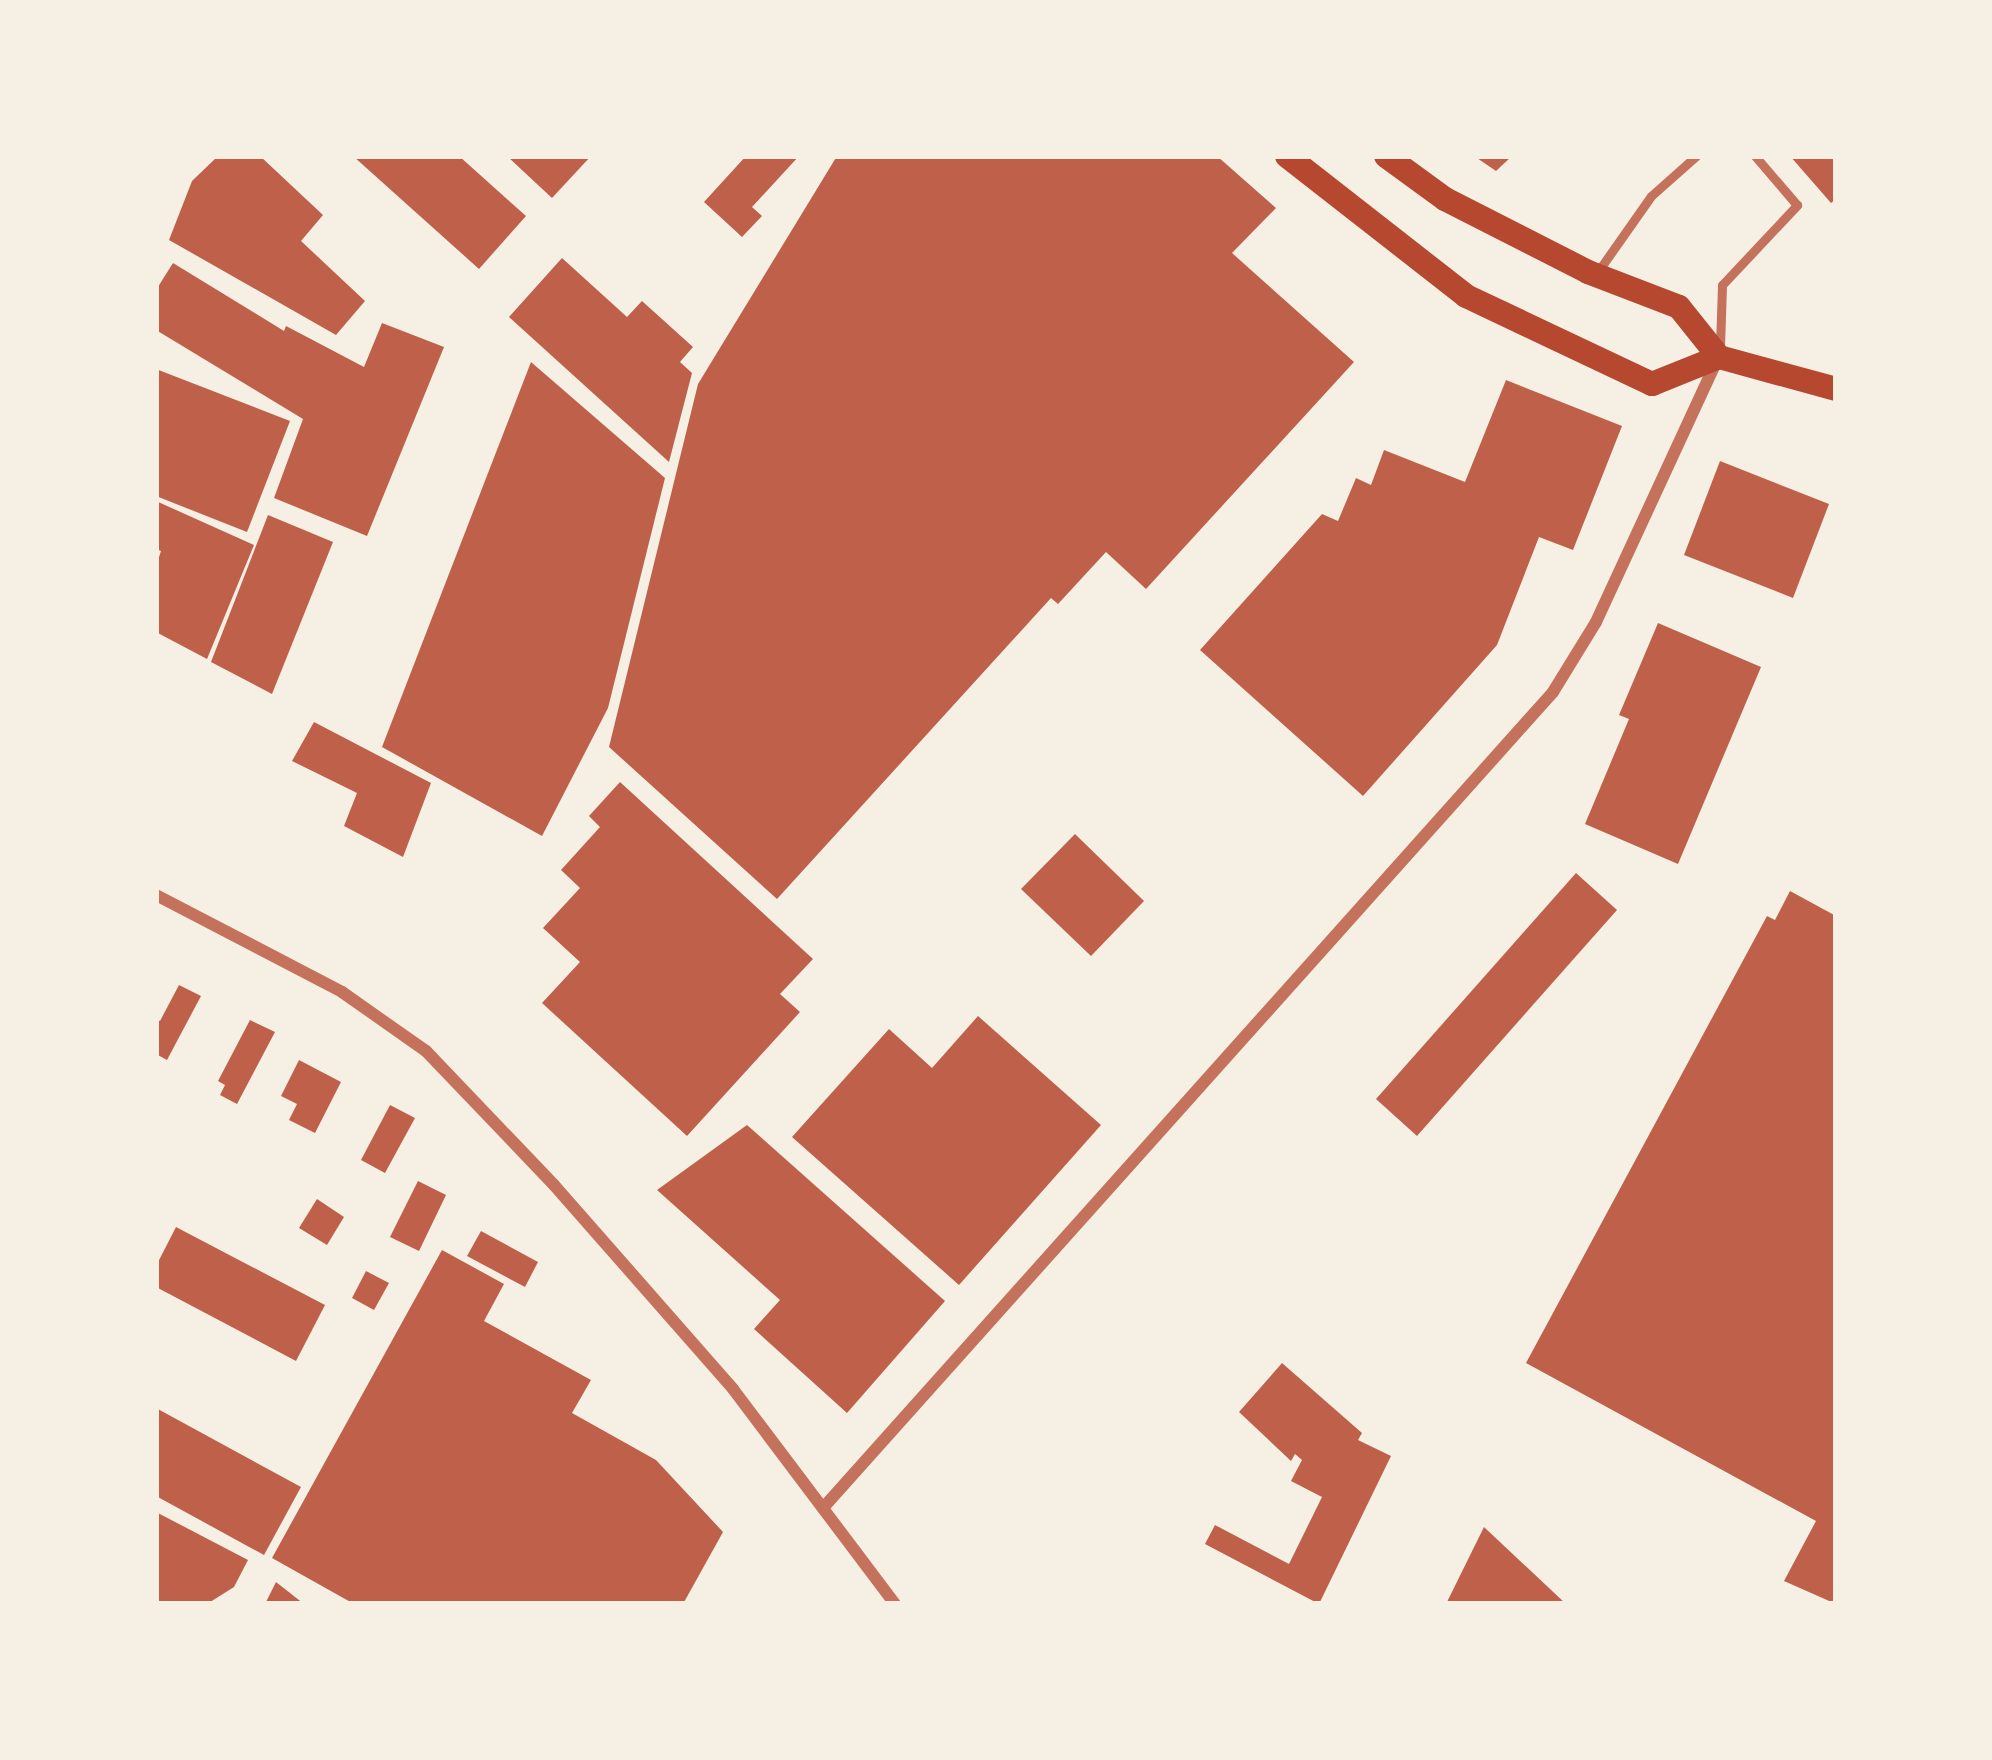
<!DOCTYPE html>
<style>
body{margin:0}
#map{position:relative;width:1992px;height:1760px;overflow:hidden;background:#f6efe4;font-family:Roboto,sans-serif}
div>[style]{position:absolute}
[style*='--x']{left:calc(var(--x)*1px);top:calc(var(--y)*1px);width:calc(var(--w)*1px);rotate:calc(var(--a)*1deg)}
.building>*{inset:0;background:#bf614a}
.service>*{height:9px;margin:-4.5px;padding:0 4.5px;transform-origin:4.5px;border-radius:4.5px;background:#c5725c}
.minor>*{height:12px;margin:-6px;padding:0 6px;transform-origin:6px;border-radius:6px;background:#c5725c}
.secondary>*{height:24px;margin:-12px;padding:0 12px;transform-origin:12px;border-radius:12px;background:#b5482f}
span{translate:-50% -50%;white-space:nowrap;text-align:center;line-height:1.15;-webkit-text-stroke:12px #f6efe4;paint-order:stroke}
.frame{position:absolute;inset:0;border:159px solid #f6efe4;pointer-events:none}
</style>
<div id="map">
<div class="building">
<i style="clip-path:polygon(218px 156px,260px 156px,323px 215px,301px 241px,365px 301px,336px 335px,169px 240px,192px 181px)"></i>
<i style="clip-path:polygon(353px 156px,459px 156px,526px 216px,479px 269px)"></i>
<i style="clip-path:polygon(507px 156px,591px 156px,552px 198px)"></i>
<i style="clip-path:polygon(746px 156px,799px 156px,752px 207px,762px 216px,742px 237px,704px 202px)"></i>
<i style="clip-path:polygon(837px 156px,1217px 156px,1276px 208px,1232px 253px,1354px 362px,1146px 589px,1106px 552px,1058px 604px,1051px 598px,777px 899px,609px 747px,698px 384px)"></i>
<i style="clip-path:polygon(1474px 156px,1512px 156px,1496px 171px)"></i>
<i style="clip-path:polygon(1790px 156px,1836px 156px,1836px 199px,1831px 203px)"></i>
<i style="clip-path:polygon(562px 258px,627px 317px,642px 301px,693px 347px,680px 362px,692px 373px,669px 462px,509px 317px)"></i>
<i style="clip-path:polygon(173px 263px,284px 331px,286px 326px,364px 367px,382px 323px,444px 347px,367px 536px,274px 498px,303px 419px,156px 330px,156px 290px)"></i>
<i style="clip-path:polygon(531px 362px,665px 478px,608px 708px,542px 836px,382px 747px)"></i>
<i style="clip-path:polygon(156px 369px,290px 421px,247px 532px,156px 496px)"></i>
<i style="clip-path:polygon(1506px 380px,1622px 426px,1573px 550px,1539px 537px,1497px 645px,1363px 796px,1200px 650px,1322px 514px,1338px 521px,1356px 478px,1371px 485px,1384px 450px,1465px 482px)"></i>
<i style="clip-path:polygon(1720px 461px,1829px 504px,1793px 598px,1684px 555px)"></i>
<i style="clip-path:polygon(156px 501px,254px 545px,207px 659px,156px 632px,156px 566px,161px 551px,156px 549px)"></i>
<i style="clip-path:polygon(268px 515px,333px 542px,272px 694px,211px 662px)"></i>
<i style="clip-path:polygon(1658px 623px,1761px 667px,1678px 864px,1585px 824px,1629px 719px,1619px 715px)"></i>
<i style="clip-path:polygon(314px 722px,431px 783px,403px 857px,344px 826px,357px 793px,292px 761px)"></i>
<i style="clip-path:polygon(620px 782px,813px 959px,780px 994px,800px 1012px,687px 1136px,542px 1003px,580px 962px,543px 928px,580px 888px,561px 870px,600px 827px,589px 816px)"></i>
<i style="clip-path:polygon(1075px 834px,1144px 901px,1091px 956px,1021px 889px)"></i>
<i style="clip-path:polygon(1576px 873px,1617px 910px,1417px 1136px,1376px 1099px)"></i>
<i style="clip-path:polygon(1790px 891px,1836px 916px,1836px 1604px,1784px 1581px,1816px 1521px,1526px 1363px,1767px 916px,1775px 920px)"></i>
<i style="clip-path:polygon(179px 985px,201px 996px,167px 1060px,156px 1054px,156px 1019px,160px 1021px)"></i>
<i style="clip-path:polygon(978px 1016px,1101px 1125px,959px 1285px,792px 1137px,889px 1029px,932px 1068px)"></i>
<i style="clip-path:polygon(250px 1020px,275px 1032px,237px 1104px,220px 1095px,225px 1085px,218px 1081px)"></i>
<i style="clip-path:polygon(299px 1060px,341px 1082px,315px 1133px,289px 1120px,297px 1104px,281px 1096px)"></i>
<i style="clip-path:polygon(390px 1105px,415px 1118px,385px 1173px,361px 1160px)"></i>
<i style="clip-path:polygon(747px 1125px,945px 1301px,847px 1413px,754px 1329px,780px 1300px,657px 1190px)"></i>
<i style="clip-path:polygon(418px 1181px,446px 1195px,419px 1251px,390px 1237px)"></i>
<i style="clip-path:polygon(317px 1199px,344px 1217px,327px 1245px,299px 1228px)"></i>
<i style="clip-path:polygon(176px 1227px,325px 1305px,296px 1361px,156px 1287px,156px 1266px)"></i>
<i style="clip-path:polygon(481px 1231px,538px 1262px,525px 1287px,467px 1256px)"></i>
<i style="clip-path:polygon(442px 1250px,504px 1284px,484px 1321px,591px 1380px,572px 1413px,656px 1460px,723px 1532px,683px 1604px,354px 1604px,272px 1558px)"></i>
<i style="clip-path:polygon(366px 1271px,389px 1283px,374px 1310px,352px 1298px)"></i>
<i style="clip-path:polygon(1282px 1363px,1362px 1433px,1358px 1440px,1391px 1456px,1319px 1604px,1205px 1544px,1215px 1525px,1289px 1564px,1322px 1497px,1291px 1481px,1302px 1460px,1295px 1454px,1291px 1461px,1239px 1412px)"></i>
<i style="clip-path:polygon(156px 1408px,301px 1487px,264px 1555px,156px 1496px)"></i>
<i style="clip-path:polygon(156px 1512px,248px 1560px,234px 1587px,207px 1604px,156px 1604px)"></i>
<i style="clip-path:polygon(1484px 1527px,1566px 1604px,1446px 1604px)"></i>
<i style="clip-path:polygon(276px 1582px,304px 1604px,265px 1604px)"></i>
</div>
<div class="service">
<i style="--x:1599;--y:270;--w:90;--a:-54.9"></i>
<i style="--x:1651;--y:196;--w:60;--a:-41.6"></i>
<i style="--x:1720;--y:346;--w:61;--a:-88.1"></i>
<i style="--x:1722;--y:285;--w:110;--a:-46.8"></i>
<i style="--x:1797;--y:205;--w:65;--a:-130.6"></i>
</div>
<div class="minor">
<i style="--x:156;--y:895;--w:210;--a:27.5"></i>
<i style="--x:342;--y:992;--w:103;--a:35.1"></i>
<i style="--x:426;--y:1051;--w:185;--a:46.3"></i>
<i style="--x:554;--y:1185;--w:271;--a:48.7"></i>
<i style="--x:733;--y:1389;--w:269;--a:53"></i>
<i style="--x:823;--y:1508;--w:1095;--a:-48.18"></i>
<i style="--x:1553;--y:692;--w:82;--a:-58.4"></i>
<i style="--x:1596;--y:622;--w:286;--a:-65.2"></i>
</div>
<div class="secondary">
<i style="--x:1287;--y:156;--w:227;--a:38"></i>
<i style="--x:1466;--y:296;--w:206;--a:25.3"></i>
<i style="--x:1652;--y:384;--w:72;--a:-21.9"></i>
<i style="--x:1386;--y:156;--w:73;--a:36.1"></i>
<i style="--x:1445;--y:199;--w:161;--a:27"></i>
<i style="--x:1588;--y:272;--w:97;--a:21"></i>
<i style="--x:1679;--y:307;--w:64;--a:51.3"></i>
<i style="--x:1719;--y:357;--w:121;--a:15.3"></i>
</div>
<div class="frame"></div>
</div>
